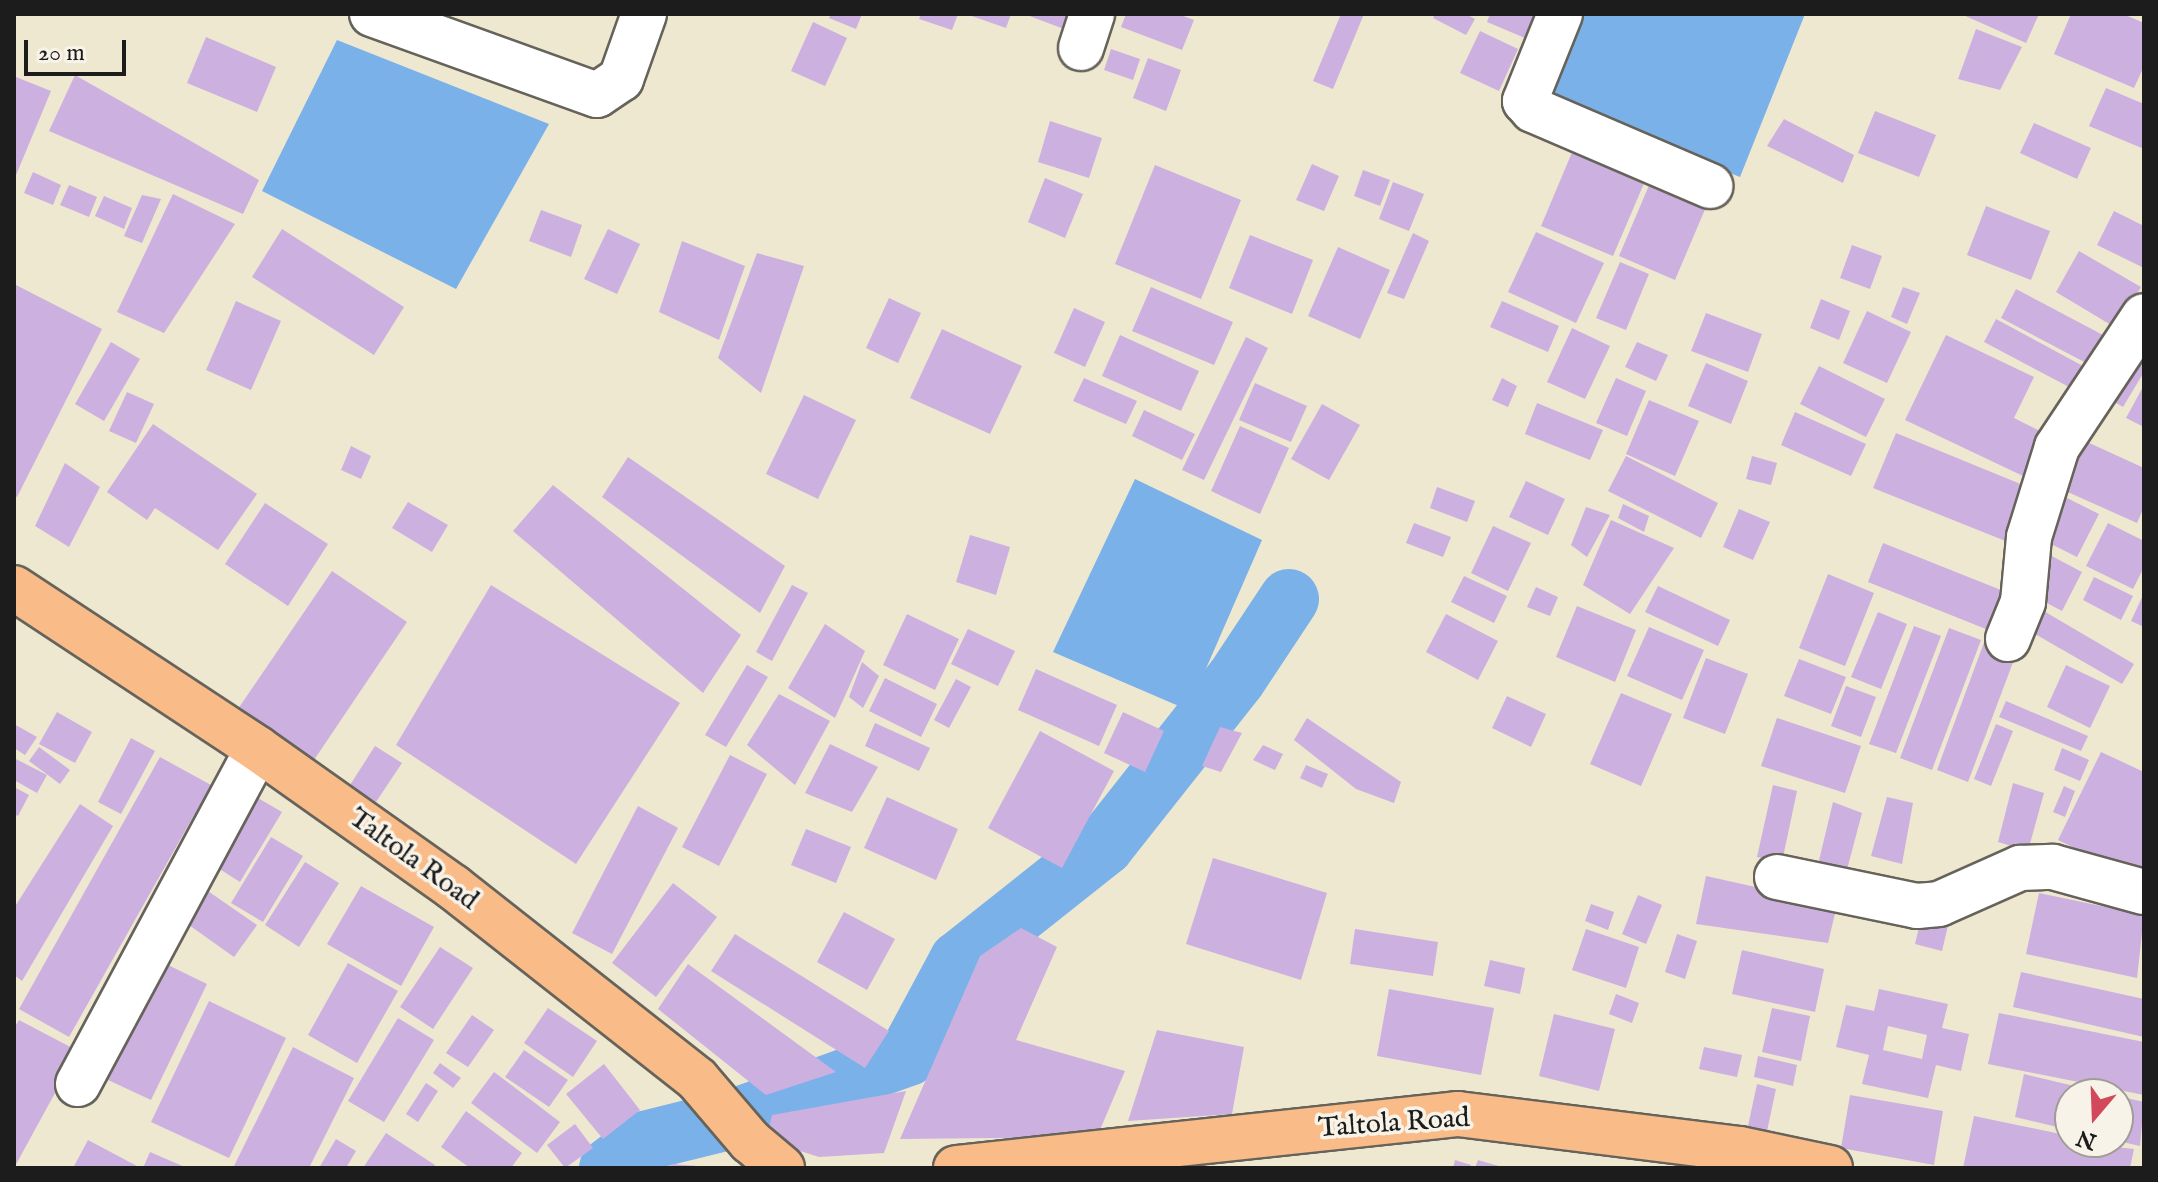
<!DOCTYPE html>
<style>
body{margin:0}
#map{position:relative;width:2158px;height:1182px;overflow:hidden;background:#efe8d0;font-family:"IM FELL English",serif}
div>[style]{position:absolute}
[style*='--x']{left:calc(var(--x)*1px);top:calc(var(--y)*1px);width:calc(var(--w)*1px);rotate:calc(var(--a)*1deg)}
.water>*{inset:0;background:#7bb1e9}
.river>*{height:60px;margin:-30px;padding:0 30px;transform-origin:30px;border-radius:30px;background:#7bb1e9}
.building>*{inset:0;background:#ccb0e0}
.roads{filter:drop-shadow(2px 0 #66635b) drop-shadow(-2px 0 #66635b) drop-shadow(0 2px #66635b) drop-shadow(0 -2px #66635b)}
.minor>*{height:44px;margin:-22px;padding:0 22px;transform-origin:22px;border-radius:22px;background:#fff}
.major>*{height:44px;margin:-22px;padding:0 22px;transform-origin:22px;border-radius:22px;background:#f9bc89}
span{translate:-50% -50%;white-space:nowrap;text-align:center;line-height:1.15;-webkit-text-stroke:7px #f7f3e8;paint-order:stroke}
.street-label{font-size:28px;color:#1c1c1c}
.frame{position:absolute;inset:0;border:16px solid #1c1c1c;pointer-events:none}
.north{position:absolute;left:2054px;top:1078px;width:80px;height:80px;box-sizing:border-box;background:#f7f3e8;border:2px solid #9f9d96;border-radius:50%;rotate:199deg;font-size:22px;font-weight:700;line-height:32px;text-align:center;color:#1c1c1c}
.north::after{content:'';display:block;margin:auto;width:28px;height:36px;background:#d1495b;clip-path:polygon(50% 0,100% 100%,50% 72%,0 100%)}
.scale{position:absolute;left:24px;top:40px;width:102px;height:36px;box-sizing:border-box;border:4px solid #1c1c1c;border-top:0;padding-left:10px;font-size:24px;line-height:28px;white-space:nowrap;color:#1c1c1c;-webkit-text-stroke:6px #f7f3e8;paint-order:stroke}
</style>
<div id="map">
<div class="water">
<i style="clip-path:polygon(1573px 14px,1805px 14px,1740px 177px,1531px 95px)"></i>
<i style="clip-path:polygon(337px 40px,549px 124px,456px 289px,262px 191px)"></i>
<i style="clip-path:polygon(1135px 479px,1262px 540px,1188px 710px,1053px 652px)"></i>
</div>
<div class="river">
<i style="--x:609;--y:1168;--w:44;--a:-37.6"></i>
<i style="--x:644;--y:1141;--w:92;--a:-13.9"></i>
<i style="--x:733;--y:1119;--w:186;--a:-19.8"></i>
<i style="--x:908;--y:1056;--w:108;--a:-61.8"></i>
<i style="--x:959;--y:961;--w:185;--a:-38.4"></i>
<i style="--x:1104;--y:846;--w:213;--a:-51.7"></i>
<i style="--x:1236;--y:679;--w:96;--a:-56.5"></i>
</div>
<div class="building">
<i style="clip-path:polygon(831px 14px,862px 14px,856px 29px,829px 18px)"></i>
<i style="clip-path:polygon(921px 14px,958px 14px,952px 30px,919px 19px)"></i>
<i style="clip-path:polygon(966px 14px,1011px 14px,1006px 28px)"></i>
<i style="clip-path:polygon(1024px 14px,1088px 14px,1080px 35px)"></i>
<i style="clip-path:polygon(1126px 14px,1178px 14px,1194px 20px,1182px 50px,1121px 27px)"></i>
<i style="clip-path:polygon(1341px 14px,1364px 14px,1333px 89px,1313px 81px)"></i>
<i style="clip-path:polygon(1435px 14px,1466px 14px,1475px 19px,1466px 35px,1433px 18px)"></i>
<i style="clip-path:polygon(1490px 14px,1534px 14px,1525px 38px,1487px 22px)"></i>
<i style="clip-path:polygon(1961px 14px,2039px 14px,2026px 43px)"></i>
<i style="clip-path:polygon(2071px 14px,2123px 14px,2144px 23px,2144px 66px,2134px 88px,2054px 54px)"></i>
<i style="clip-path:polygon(813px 22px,847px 38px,825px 86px,791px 71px)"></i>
<i style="clip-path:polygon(1976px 29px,2022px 47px,2000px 90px,1958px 79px)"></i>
<i style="clip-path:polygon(1480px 31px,1518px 49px,1499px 91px,1460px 73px)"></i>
<i style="clip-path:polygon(206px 37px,276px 67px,257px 112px,187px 83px)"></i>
<i style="clip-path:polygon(1111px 49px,1140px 59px,1133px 80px,1104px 70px)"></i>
<i style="clip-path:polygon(1148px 58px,1181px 70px,1166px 111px,1133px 98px)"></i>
<i style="clip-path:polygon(75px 75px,259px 180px,243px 214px,49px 131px)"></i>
<i style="clip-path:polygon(16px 77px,51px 91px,14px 180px,14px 80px)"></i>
<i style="clip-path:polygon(2106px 88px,2144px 104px,2144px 149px,2089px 126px)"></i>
<i style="clip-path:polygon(1875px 111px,1936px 135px,1919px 177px,1858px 153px)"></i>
<i style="clip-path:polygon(1784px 119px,1854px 155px,1843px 183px,1767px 146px)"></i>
<i style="clip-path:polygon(1050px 121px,1102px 138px,1089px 178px,1038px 162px)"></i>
<i style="clip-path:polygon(2034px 123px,2091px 148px,2077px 179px,2020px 153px)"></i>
<i style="clip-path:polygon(1573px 150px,1645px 181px,1613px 256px,1541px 226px)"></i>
<i style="clip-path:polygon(1312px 164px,1339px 176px,1324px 211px,1296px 200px)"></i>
<i style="clip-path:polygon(1155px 165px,1241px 200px,1201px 299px,1115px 264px)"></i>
<i style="clip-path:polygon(1363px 170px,1390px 180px,1380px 206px,1354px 196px)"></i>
<i style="clip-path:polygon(33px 172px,61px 185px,53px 205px,24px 193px)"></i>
<i style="clip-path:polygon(1045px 178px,1083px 194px,1065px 238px,1028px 222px)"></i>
<i style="clip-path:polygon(1393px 182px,1424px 194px,1409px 231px,1379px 219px)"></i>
<i style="clip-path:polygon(1650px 183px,1706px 207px,1675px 280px,1619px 256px)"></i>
<i style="clip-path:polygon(69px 185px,97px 197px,89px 217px,60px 205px)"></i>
<i style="clip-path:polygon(173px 194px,235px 224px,164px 333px,117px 312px)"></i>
<i style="clip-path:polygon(142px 195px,161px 199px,142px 243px,124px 236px)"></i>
<i style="clip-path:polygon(104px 196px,132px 208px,124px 229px,95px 216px)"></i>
<i style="clip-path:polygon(1986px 206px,2050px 231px,2031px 280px,1967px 255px)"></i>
<i style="clip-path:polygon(541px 210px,582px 225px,571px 257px,529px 241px)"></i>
<i style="clip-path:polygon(2114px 211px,2144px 226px,2144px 268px,2097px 245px)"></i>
<i style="clip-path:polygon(282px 229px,404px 307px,374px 355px,252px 277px)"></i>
<i style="clip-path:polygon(608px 229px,640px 244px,617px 294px,584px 279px)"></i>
<i style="clip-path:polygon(1536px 232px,1604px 263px,1576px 323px,1508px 292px)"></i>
<i style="clip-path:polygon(1413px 233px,1429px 241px,1404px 299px,1387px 293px)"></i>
<i style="clip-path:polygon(1250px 235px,1313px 260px,1292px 314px,1229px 288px)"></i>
<i style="clip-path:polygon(682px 241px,745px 266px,719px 340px,659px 312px)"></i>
<i style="clip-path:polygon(1852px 245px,1882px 256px,1870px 289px,1840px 278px)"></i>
<i style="clip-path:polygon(1338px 247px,1390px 270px,1360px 339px,1308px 316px)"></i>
<i style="clip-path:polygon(2079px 251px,2141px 287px,2116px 328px,2056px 292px)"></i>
<i style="clip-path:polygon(757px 253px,804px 266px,761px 393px,718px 358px)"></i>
<i style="clip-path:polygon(1620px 262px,1649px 274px,1626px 330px,1596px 318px)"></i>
<i style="clip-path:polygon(14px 284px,102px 329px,17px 497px,14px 496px)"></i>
<i style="clip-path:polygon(1151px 287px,1233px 322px,1214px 365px,1132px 331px)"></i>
<i style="clip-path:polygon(1903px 287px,1920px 293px,1907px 324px,1891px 317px)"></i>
<i style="clip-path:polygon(2016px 289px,2103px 335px,2088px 364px,2001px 318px)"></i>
<i style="clip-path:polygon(889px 298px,921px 313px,898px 363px,866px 348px)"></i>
<i style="clip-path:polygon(1821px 299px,1850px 311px,1839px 340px,1810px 328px)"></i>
<i style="clip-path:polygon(236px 301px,281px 321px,251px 390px,206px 370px)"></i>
<i style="clip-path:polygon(1502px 301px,1559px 326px,1548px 352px,1490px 327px)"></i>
<i style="clip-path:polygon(1074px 308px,1105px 322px,1085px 367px,1054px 353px)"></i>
<i style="clip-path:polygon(1867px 311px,1911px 332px,1887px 383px,1843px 363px)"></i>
<i style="clip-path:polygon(1706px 313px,1762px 334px,1748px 372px,1691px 351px)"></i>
<i style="clip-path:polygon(1996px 319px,2083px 366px,2071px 388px,1984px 342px)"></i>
<i style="clip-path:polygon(1572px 328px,1610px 346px,1585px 399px,1547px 382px)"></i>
<i style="clip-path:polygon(942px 329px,1022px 366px,990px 434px,910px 398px)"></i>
<i style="clip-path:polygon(2144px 330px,2144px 372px,2123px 407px,2101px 394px)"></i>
<i style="clip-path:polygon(1120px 335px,1199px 371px,1181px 411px,1102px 376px)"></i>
<i style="clip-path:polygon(1946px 335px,2034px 377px,2014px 418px,2044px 433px,2023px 476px,1905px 420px)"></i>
<i style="clip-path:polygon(1246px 337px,1268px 348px,1204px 480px,1182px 470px)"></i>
<i style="clip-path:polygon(111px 342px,140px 359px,104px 421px,75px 404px)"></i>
<i style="clip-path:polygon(1637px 342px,1668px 355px,1656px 381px,1625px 367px)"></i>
<i style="clip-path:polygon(1706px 363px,1748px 381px,1731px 424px,1688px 406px)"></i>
<i style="clip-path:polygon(1819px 366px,1885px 399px,1866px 437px,1800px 404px)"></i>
<i style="clip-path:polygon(1084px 378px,1137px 401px,1126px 424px,1073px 401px)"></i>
<i style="clip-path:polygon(1502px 378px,1517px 386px,1508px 407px,1492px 400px)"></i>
<i style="clip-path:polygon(1616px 378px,1646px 391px,1627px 436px,1596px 423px)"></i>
<i style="clip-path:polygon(1255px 383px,1307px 406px,1291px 442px,1239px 420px)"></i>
<i style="clip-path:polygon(2144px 385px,2144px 427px,2126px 418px)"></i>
<i style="clip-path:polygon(127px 392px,154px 404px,136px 443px,109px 431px)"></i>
<i style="clip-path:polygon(804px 395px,856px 420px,818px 499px,766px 474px)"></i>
<i style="clip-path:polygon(1649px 400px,1699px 421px,1675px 476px,1626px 454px)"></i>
<i style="clip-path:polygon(1537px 403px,1603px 430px,1590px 460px,1525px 434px)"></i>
<i style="clip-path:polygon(1322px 404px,1360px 425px,1329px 480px,1291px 459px)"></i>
<i style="clip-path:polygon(1144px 410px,1195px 434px,1182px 460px,1132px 436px)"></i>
<i style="clip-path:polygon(1795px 412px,1866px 444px,1851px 476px,1781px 445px)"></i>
<i style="clip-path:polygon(153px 424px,257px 494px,218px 550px,155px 508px,147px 520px,107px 492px)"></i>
<i style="clip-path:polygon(1240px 426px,1289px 448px,1260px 514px,1211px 491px)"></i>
<i style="clip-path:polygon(1896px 433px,2040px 492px,2018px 546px,1873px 488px)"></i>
<i style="clip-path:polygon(2074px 436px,2144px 468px,2144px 507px,2137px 523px,2052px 485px)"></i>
<i style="clip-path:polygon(351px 446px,371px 456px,361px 479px,341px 470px)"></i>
<i style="clip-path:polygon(1626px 456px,1718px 503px,1701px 538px,1608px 491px)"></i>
<i style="clip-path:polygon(1752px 456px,1777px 463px,1771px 485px,1746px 479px)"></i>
<i style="clip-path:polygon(628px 457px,785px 566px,760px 613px,602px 497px)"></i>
<i style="clip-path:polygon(65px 463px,100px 487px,69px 547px,35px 526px)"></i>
<i style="clip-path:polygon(1526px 481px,1565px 499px,1548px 535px,1509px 517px)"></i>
<i style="clip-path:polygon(553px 485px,741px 635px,703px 693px,513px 531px)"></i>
<i style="clip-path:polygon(1437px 487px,1475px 501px,1467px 522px,1430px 508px)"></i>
<i style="clip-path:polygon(2057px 493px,2099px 514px,2077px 557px,2035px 536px)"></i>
<i style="clip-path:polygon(408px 502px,448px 525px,432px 552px,392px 528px)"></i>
<i style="clip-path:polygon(265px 503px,328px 544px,288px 606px,225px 564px)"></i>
<i style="clip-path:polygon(1623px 504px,1649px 516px,1644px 532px,1618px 518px)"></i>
<i style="clip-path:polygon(1586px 507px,1610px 515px,1587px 557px,1571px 545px)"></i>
<i style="clip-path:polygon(1739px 509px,1770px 522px,1753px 560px,1723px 547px)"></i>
<i style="clip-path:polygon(1611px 520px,1674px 548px,1630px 614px,1583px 585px)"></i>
<i style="clip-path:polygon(1414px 523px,1451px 537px,1443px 557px,1406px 543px)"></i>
<i style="clip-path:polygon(2108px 523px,2144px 541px,2144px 567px,2133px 589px,2086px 566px)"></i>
<i style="clip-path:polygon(1493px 526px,1531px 543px,1508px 591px,1471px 573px)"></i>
<i style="clip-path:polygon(970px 535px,1010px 547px,996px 595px,956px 582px)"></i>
<i style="clip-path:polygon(1883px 543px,2016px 596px,2001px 635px,1868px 582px)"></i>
<i style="clip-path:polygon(2046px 553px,2082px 572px,2062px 611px,2026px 592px)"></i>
<i style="clip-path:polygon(332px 571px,407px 622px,314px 760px,238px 709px)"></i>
<i style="clip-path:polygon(1828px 574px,1874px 593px,1845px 666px,1799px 648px)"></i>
<i style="clip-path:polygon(1464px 576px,1507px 596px,1494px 623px,1451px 602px)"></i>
<i style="clip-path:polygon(2094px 577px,2133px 596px,2121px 620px,2083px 600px)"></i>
<i style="clip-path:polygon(491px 585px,680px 703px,576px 864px,396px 745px)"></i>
<i style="clip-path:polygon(792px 585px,808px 593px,772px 661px,756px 652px)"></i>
<i style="clip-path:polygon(1658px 586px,1730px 620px,1718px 646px,1645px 612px)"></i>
<i style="clip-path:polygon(1536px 587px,1558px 597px,1550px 616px,1527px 607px)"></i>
<i style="clip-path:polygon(2144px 593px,2144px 627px,2131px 621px)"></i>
<i style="clip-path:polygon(1577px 606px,1636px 630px,1615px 682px,1556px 657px)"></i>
<i style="clip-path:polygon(2042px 610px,2134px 664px,2122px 684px,2030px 631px)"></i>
<i style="clip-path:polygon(1878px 612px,1907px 624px,1881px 689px,1851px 677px)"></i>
<i style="clip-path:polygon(907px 614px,959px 639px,935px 690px,883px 665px)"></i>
<i style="clip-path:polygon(1446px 614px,1498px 641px,1478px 680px,1426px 652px)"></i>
<i style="clip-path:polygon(825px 624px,865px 651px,835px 718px,788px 688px)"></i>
<i style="clip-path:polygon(1914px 626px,1941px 636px,1896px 753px,1869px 744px)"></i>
<i style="clip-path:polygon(1649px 627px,1704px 650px,1682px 700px,1627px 676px)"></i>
<i style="clip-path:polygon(1949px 628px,1981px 640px,1932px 770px,1900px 758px)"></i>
<i style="clip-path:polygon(968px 629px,1015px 651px,998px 686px,951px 664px)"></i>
<i style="clip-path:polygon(1986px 637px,2018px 649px,1968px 782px,1937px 770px)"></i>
<i style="clip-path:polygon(1706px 658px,1748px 674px,1725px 734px,1683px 718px)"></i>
<i style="clip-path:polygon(1799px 659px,1846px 677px,1831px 714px,1784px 696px)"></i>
<i style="clip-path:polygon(862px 662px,879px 676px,863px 708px,849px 697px)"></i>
<i style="clip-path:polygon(747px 665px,768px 677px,726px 747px,705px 735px)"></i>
<i style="clip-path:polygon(2066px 665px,2110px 686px,2090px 728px,2047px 707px)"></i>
<i style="clip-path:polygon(1036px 669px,1117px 705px,1099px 746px,1018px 710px)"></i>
<i style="clip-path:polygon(885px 678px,937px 704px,921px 737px,869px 711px)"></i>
<i style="clip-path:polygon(956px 679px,971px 687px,949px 728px,934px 720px)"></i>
<i style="clip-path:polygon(1846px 686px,1876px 697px,1861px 737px,1831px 726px)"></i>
<i style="clip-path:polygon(1621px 693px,1672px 714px,1641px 786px,1590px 764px)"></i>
<i style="clip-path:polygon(779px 694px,830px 721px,795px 785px,747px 745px)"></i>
<i style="clip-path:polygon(1507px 696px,1546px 714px,1531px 747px,1492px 728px)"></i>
<i style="clip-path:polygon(2006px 701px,2088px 736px,2081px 751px,1999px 717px)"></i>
<i style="clip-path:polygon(57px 712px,92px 732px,75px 763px,39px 744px)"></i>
<i style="clip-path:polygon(1123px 712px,1164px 731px,1145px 772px,1104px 753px)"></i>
<i style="clip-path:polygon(1307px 718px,1401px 782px,1394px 803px,1356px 789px,1294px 740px)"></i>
<i style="clip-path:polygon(1777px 718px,1861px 746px,1845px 793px,1761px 766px)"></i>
<i style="clip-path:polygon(875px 723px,930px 748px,919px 771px,865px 746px)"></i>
<i style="clip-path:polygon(14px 724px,37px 737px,25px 755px,14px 748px)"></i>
<i style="clip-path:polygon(1996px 724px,2013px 731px,1991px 786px,1974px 779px)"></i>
<i style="clip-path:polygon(1220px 727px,1242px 733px,1221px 772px,1202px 766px)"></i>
<i style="clip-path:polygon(1040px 731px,1114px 771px,1062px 868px,988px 828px)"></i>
<i style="clip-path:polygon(131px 738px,155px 751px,121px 814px,98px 802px)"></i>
<i style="clip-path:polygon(830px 744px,878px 767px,852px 812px,805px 793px)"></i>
<i style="clip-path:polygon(1263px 745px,1283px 754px,1275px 770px,1253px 760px)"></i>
<i style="clip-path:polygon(375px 746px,402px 763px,376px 802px,350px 785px)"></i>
<i style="clip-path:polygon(39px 747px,70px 770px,60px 784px,29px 761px)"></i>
<i style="clip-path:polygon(2062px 748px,2089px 760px,2080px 781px,2054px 770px)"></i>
<i style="clip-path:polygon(2101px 752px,2144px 772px,2144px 882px,2058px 840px)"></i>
<i style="clip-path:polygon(730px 755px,767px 774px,719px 866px,682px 847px)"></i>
<i style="clip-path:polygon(160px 757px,211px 785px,69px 1037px,19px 1009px)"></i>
<i style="clip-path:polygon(14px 758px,47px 775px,37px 793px,14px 780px)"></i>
<i style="clip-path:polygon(1306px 765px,1328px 774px,1322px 788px,1300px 778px)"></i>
<i style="clip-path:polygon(2013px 783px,2044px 793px,2028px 851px,1998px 842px)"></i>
<i style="clip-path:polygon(1773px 785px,1797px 791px,1782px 862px,1757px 857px)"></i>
<i style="clip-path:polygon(2064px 786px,2075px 791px,2065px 817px,2053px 812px)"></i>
<i style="clip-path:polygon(14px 787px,29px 795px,18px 816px,14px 814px)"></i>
<i style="clip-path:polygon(251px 794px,282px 812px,240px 882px,210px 863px)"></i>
<i style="clip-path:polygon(887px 797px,958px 829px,936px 880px,864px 848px)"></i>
<i style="clip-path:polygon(1887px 797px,1913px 803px,1902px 864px,1871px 856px)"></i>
<i style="clip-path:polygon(1833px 802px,1862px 813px,1844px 881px,1816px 873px)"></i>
<i style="clip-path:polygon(80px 804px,113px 826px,22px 981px,14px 975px,14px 908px)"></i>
<i style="clip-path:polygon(638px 806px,678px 828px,612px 954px,572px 933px)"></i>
<i style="clip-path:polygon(806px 829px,851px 847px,836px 883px,791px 865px)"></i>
<i style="clip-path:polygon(271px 837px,303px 856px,263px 922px,231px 903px)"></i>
<i style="clip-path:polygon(1213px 858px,1327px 893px,1301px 980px,1186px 944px)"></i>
<i style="clip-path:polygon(305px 862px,339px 883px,299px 947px,265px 925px)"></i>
<i style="clip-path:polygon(1706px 876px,1837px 905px,1828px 943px,1696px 924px)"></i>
<i style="clip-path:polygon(673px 883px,717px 917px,656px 997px,612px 963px)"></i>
<i style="clip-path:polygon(361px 886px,434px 927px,401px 986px,327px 944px)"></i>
<i style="clip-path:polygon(202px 887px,257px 925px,234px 957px,179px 918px)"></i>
<i style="clip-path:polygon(2039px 893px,2144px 915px,2137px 978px,2026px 954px)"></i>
<i style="clip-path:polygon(1638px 895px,1662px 905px,1646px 944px,1622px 934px)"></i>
<i style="clip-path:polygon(1591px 904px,1614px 912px,1608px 930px,1585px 921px)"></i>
<i style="clip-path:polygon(1923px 910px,1950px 917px,1942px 951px,1915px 944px)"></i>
<i style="clip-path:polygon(844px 912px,895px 939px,867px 990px,817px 962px)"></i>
<i style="clip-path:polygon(1021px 928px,1057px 947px,1016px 1040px,1125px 1071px,1097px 1137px,900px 1139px,980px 956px)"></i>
<i style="clip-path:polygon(1355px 929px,1438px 942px,1433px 976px,1350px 964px)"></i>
<i style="clip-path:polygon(1586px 929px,1639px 947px,1626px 988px,1572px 970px)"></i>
<i style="clip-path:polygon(735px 934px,889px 1031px,865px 1068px,711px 971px)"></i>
<i style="clip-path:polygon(1677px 934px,1697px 941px,1685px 979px,1665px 972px)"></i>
<i style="clip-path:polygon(440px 947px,473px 968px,433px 1029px,400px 1007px)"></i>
<i style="clip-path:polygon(1742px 950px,1824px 969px,1815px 1012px,1732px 994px)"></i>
<i style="clip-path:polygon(1490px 960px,1525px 968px,1520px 994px,1484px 986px)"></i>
<i style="clip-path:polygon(164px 963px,207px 984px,151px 1100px,108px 1080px)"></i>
<i style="clip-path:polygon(348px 963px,398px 991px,357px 1063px,308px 1035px)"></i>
<i style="clip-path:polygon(688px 964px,836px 1072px,766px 1095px,658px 1009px)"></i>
<i style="clip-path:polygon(2021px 972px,2144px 999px,2144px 1037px,2013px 1007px)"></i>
<i style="clip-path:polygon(1389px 989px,1494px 1008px,1481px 1075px,1377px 1056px)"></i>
<i style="clip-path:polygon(evenodd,1879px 989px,1948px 1004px,1942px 1028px,1969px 1034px,1961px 1071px,1936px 1065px,1928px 1098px,1862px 1084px,1869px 1055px,1836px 1047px,1846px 1005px,1874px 1011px,1879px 989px,1888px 1026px,1927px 1035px,1922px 1059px,1883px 1050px,1888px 1026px)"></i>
<i style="clip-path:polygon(1616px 994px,1639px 1003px,1632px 1023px,1609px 1014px)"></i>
<i style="clip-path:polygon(209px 1001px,286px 1038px,229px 1158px,151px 1122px)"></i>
<i style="clip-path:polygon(548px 1008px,597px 1041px,573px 1077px,524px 1043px)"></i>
<i style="clip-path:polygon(1772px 1008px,1810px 1016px,1801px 1061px,1762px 1052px)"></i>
<i style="clip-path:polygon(1999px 1013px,2144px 1042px,2144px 1095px,1988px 1064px)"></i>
<i style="clip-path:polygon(1554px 1014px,1615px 1029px,1599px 1091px,1539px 1076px)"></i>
<i style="clip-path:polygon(472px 1015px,494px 1030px,468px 1067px,446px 1053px)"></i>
<i style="clip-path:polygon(398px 1018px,434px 1040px,384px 1122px,348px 1101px)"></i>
<i style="clip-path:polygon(19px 1020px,78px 1051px,14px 1168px,14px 1028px)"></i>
<i style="clip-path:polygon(1157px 1030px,1244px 1047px,1232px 1114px,1128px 1121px)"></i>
<i style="clip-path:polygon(293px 1047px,354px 1078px,309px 1168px,233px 1168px)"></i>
<i style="clip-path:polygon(1704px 1047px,1742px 1055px,1737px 1077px,1699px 1069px)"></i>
<i style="clip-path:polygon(524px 1050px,568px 1080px,549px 1107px,505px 1077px)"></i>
<i style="clip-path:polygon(1758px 1056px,1797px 1065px,1793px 1086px,1754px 1077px)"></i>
<i style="clip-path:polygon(440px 1063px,461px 1078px,453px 1088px,433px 1073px)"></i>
<i style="clip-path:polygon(604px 1064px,640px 1110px,603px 1139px,566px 1094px)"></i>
<i style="clip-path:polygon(494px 1072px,560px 1122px,537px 1153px,471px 1103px)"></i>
<i style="clip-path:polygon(2024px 1074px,2104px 1093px,2104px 1094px,2070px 1094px,2070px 1130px,2015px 1117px)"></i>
<i style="clip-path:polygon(426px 1083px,438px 1091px,418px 1122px,406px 1114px)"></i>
<i style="clip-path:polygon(1757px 1084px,1776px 1089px,1767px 1131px,1748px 1126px)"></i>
<i style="clip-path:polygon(906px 1091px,884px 1153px,819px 1157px,766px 1140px,772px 1115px)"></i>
<i style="clip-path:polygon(1850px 1095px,1943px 1111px,1934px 1165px,1841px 1148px)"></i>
<i style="clip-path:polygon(2118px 1096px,2144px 1102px,2140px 1146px,2118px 1141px)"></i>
<i style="clip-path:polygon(466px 1111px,522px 1153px,511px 1168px,470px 1168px,441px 1147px)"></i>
<i style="clip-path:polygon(1974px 1116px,2070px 1136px,2070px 1142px,2134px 1149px,2130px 1168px,1963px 1168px)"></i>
<i style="clip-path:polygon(575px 1124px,593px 1148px,565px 1168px,547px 1145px)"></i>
<i style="clip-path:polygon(386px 1133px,435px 1165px,433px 1168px,363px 1168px)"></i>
<i style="clip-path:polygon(336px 1139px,356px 1151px,346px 1168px,319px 1168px)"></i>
<i style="clip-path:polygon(88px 1140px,137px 1166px,136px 1168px,73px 1168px)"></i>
<i style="clip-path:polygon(150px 1152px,187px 1168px,143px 1168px)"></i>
<i style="clip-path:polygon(1455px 1160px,1471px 1165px,1470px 1168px,1453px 1168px)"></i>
<i style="clip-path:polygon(1478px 1160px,1502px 1167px,1502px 1168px,1475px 1168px)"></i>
<i style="clip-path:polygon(672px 1164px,698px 1166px,698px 1168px,667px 1168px)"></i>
</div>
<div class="roads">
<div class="minor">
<i style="--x:372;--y:14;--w:239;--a:19.8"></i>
<i style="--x:597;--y:95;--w:29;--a:-34"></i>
<i style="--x:621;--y:79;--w:69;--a:-70.5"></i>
<i style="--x:1560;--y:14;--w:94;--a:111.9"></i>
<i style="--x:1525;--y:101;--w:12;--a:48"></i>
<i style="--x:1533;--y:110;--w:193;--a:23.2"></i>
<i style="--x:1081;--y:48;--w:36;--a:-72"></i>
<i style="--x:2008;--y:639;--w:40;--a:-68"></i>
<i style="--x:2023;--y:602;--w:65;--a:-84.7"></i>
<i style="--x:2029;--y:537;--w:94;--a:-72.7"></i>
<i style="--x:2057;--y:447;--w:157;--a:-56.4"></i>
<i style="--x:1777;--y:877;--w:143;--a:11.7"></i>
<i style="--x:1917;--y:906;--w:22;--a:-5"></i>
<i style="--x:1939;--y:904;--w:89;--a:-24"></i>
<i style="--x:2020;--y:868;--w:33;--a:-2"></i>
<i style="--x:2053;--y:867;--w:94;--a:15.4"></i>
<i style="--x:78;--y:1084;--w:380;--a:-61.8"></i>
</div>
<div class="major">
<i style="--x:14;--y:588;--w:292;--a:33.4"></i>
<i style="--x:258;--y:749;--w:239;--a:35.3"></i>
<i style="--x:453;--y:887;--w:310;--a:38.2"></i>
<i style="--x:697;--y:1079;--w:82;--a:49.5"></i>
<i style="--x:750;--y:1141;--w:42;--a:40.2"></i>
<i style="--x:956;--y:1168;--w:505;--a:-6.14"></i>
<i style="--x:1458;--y:1114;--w:284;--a:7.1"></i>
<i style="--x:1740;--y:1149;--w:92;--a:11.9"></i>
</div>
</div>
<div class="street-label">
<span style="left:413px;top:860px;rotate:36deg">Taltola Road</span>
<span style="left:1394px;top:1124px;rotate:-4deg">Taltola Road</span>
</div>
<div class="frame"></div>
<div class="north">N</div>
<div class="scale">20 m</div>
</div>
